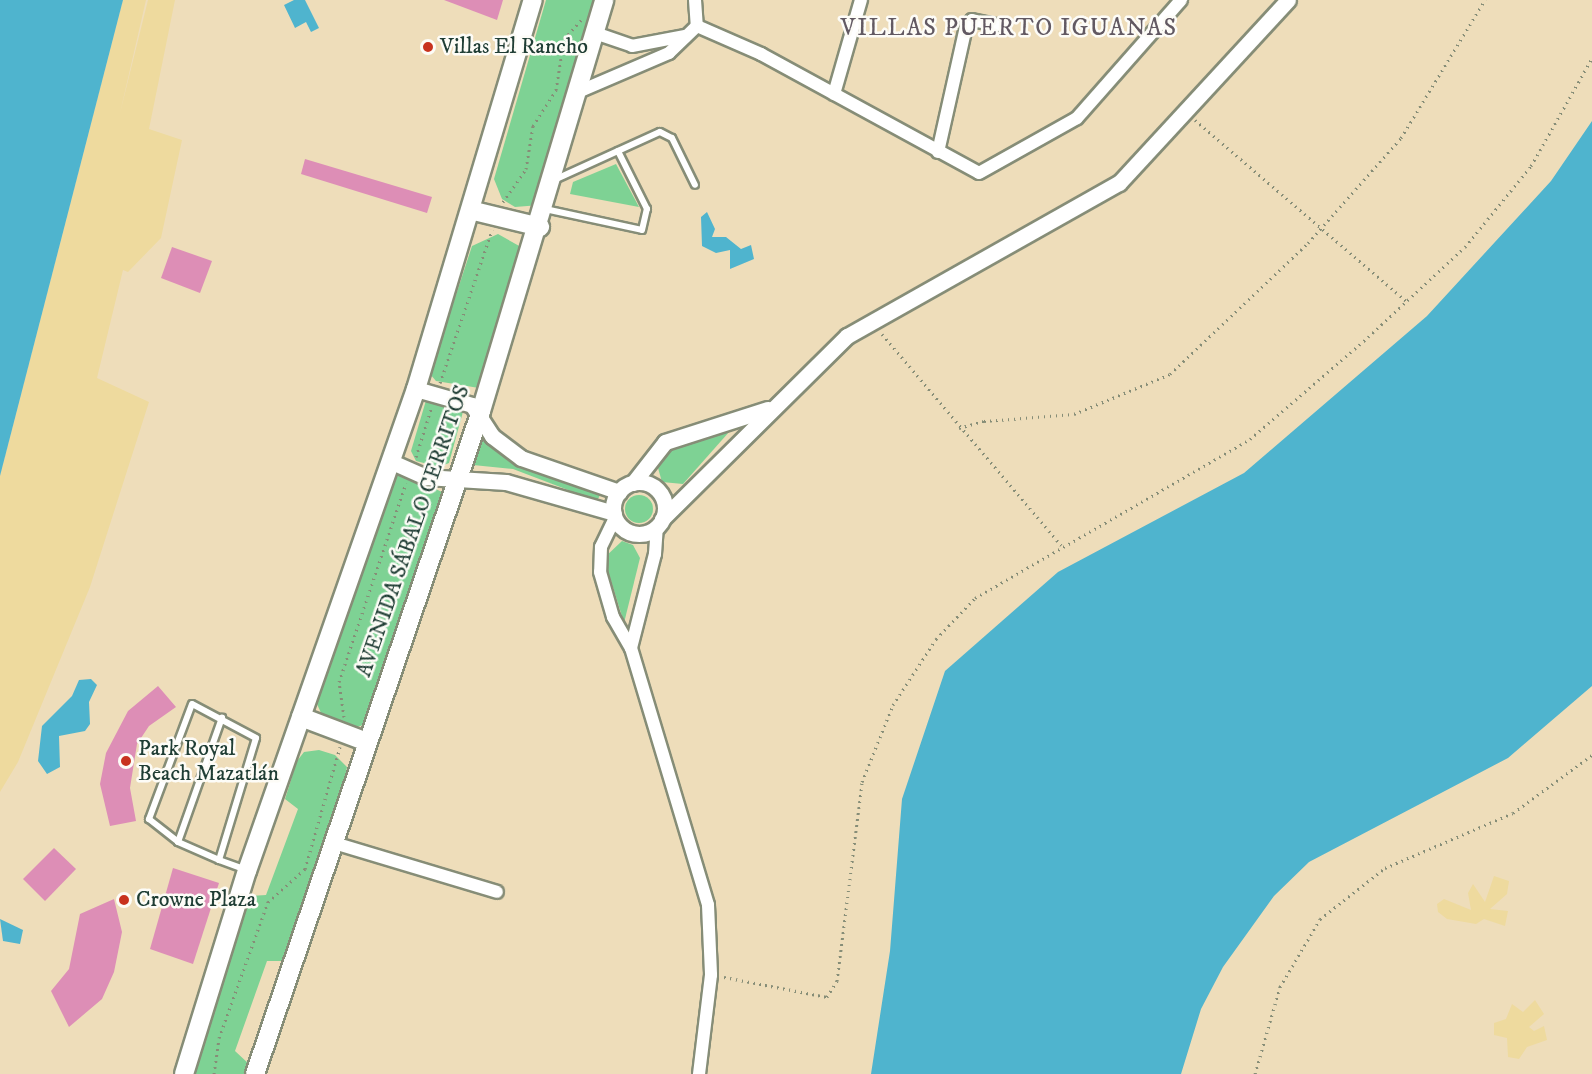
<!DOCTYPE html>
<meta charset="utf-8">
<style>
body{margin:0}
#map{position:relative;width:1592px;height:1074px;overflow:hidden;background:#eeddba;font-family:"IM FELL DW Pica",serif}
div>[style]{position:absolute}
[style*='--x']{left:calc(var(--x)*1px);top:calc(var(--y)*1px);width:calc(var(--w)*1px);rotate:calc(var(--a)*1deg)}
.green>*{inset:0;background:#7ed294}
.round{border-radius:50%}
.sand>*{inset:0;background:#eeda9e}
.water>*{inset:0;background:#4fb4ce}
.building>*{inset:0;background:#dd8eb6}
.path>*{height:3px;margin-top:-1.5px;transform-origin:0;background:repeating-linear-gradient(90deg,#868d77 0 1.5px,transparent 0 6px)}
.roads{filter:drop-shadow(2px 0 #868d77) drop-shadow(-2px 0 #868d77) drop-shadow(0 2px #868d77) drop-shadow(0 -2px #868d77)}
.service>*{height:6px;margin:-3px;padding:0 3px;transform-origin:3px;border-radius:3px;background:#fff}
.minor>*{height:12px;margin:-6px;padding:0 6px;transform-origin:6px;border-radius:6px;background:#fff}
.tertiary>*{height:15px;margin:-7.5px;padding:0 7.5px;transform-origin:7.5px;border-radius:7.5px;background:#fff}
.tertiary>.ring{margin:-7.5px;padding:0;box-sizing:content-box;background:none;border:15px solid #fff;border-radius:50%}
.secondary>*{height:18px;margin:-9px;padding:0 9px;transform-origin:9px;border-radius:9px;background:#fff}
.dots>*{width:16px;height:16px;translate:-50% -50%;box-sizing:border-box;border:3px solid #fdfcf7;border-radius:50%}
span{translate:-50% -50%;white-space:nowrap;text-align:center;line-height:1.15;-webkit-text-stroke:5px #fdfcf7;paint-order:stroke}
.poi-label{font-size:22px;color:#1f3d34}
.left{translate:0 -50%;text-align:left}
.street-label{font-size:22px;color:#1f3d34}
.neighbourhood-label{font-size:24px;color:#625962;letter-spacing:1.5px}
</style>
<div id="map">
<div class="green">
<i style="clip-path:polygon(546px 0,599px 0,540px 205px,515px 207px,502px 199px,494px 179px)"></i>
<i style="clip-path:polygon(616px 164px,639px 207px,570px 194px,573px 182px)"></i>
<i style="clip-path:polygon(498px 234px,521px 247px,479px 388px,436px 381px,430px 374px,472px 246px)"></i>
<i style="clip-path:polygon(427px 397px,464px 408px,449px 463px,439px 467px,416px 461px,411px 451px)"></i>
<i style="clip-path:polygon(737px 423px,683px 484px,662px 482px,656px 461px,676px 442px)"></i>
<i style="clip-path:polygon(482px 438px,512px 461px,600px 495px,597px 501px,513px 469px,473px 465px)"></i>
<i style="clip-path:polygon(403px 474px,442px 492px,368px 717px,363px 725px,344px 732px,325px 722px,317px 704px,395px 475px)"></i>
<i class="round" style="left:625px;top:495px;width:28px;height:28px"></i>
<i style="clip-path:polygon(622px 541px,633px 545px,640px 558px,624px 623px,604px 558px)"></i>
<i style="clip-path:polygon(319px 750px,335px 755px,347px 767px,344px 783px,283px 961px,267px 961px,235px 1051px,249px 1064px,245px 1074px,189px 1074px,249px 896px,266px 895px,298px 809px,285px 799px,297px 761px,304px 752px)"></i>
</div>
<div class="sand">
<i style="clip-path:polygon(123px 0,146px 0,120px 113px,148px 0,175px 0,149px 129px,182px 140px,161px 238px,128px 272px,123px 270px,97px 378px,149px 402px,90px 587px,18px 762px,0 792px,0 476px)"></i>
<i style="clip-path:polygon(1494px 876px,1509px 881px,1507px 894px,1490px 909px,1508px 911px,1505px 926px,1484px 919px,1476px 924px,1447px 919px,1438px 912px,1437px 904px,1444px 899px,1471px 910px,1468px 893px,1473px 884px,1485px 902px)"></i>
<i style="clip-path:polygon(1535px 1000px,1544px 1014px,1529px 1027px,1534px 1031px,1544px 1026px,1547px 1040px,1527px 1047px,1519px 1059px,1508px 1057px,1507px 1038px,1494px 1035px,1494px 1023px,1506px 1019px,1512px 1004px,1523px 1012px)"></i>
</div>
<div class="water">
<i style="clip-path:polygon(0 0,123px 0,0 476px)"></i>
<i style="clip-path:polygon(294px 0,305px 0,319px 28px,311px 32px,306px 22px,295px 28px,284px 5px)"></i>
<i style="clip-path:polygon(1592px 121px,1592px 686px,1508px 758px,1309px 862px,1274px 896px,1223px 967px,1201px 1009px,1181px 1074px,871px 1074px,890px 951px,902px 799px,945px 671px,1058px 572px,1244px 473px,1427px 316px,1551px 181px)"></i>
<i style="clip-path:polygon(707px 212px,715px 229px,712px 237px,726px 237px,741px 249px,751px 245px,754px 259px,730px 269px,730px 250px,716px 253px,702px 246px,701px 217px)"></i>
<i style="clip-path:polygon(91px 679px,97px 685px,89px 702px,90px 724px,85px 731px,59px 736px,60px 767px,47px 774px,38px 761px,42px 726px,72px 696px,79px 680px)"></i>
<i style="clip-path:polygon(0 919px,23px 930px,20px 944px,3px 941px)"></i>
</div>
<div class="building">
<i style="clip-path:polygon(444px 0,503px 0,497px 20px)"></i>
<i style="clip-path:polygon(305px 159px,432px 197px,427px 213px,301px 174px)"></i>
<i style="clip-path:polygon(172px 247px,212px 261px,200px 293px,161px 278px)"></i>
<i style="clip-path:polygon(158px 686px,176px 707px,149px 726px,137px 744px,130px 788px,136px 821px,110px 826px,100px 784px,106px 753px,128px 711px)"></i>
<i style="clip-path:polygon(54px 848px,76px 869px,45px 901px,23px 879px)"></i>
<i style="clip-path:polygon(173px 868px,219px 883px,193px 964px,150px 949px)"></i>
<i style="clip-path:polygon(114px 899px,122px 932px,114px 972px,102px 999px,69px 1027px,51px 991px,69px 969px,80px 914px)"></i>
</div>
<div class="path">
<i style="--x:1195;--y:120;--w:278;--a:40.6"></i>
<i style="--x:503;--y:202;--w:40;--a:-55.1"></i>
<i style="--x:526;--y:169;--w:44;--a:-80.8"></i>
<i style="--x:533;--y:126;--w:43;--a:-57.4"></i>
<i style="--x:556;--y:90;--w:52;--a:-81.1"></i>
<i style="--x:564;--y:39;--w:27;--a:-48"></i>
<i style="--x:882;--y:334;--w:277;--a:49.7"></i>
<i style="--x:440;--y:383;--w:162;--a:-71.2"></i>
<i style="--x:959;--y:428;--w:26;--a:-16"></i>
<i style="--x:984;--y:421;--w:90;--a:-4.4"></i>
<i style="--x:1074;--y:414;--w:104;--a:-22.6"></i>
<i style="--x:1170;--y:374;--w:190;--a:-43.5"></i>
<i style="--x:1308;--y:243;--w:140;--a:-48.5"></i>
<i style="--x:1401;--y:138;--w:162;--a:-58.7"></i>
<i style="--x:416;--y:457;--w:50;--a:-72.6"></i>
<i style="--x:344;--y:717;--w:35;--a:-98"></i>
<i style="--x:339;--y:682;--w:210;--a:-71.4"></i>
<i style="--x:724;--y:977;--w:105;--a:11"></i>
<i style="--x:827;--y:997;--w:19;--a:-58"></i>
<i style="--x:837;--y:981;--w:201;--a:-82.8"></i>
<i style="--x:862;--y:782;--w:83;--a:-68.1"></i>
<i style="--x:893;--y:705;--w:79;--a:-56.9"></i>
<i style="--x:936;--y:639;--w:57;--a:-46.4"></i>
<i style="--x:975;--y:598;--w:318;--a:-30"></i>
<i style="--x:1250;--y:439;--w:156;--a:-40.8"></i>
<i style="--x:1368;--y:337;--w:132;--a:-42.9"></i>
<i style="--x:1465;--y:247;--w:104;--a:-50.8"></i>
<i style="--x:1531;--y:166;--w:124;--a:-60.5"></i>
<i style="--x:214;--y:1074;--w:36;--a:-82"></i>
<i style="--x:219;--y:1038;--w:145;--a:-70.2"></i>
<i style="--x:268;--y:902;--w:50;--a:-41.7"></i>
<i style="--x:305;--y:869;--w:127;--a:-74"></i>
<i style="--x:1255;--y:1074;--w:91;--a:-74"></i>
<i style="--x:1280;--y:987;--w:79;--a:-59.5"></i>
<i style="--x:1320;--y:919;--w:83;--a:-38.1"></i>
<i style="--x:1385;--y:868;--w:139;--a:-23.3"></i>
<i style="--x:1513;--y:813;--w:98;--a:-36.3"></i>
</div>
<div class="roads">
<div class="service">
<i style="--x:554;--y:180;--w:116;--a:-24.4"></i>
<i style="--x:660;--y:132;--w:13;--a:27"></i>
<i style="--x:672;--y:138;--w:52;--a:63.9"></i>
<i style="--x:545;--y:209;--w:99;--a:12.2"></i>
<i style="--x:642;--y:230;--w:22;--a:-77"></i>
<i style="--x:647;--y:209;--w:65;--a:-116.6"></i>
<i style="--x:178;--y:842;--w:132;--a:-70.5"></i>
<i style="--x:219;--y:860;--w:127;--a:-73.1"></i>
<i style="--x:256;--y:738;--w:72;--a:-152"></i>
<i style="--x:192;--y:704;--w:123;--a:110.5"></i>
<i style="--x:149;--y:819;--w:37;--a:38"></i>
<i style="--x:178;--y:842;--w:45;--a:23.7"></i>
<i style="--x:219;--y:860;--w:29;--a:20"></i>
</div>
<div class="minor">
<i style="--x:695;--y:0;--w:26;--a:86"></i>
<i style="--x:697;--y:26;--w:70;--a:23.6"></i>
<i style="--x:761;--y:54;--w:248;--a:28.6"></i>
<i style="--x:979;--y:173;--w:112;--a:-29.3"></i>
<i style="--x:1077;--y:118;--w:157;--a:-48.6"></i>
<i style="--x:595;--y:33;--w:39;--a:19"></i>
<i style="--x:632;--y:46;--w:54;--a:-10.7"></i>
<i style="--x:578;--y:92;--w:99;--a:-23.2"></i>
<i style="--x:669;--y:53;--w:39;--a:-44"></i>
<i style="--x:834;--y:94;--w:98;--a:-74"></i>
<i style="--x:938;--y:152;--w:128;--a:-77.4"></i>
<i style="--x:966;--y:27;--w:9;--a:-49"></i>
<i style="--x:972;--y:20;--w:25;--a:12"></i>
<i style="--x:615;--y:518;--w:32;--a:116"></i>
<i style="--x:601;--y:547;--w:25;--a:92"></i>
<i style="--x:600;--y:572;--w:47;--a:73.9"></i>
<i style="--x:613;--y:617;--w:36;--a:60"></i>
<i style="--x:631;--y:648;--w:268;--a:73.3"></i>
<i style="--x:708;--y:905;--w:70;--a:87.5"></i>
<i style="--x:711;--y:975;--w:100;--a:96.9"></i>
<i style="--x:631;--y:648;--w:97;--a:-75.7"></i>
<i style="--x:655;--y:554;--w:27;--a:-86"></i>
<i style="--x:334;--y:843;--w:170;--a:16.7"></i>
</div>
<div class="tertiary">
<i style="--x:416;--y:389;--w:58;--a:15.9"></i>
<i style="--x:472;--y:405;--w:37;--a:57"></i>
<i style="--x:492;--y:436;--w:36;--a:37"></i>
<i style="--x:521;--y:458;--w:104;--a:19.1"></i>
<i style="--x:392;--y:462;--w:36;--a:24"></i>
<i style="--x:425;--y:477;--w:81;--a:3.5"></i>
<i style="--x:506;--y:482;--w:112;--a:16"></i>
<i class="ring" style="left:613px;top:482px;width:37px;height:37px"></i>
<i style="--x:633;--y:483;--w:52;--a:-52"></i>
<i style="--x:665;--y:442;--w:108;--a:-17.8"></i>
<i style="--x:662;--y:519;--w:260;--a:-44.7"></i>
<i style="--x:847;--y:336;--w:312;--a:-29.4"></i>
<i style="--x:1119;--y:183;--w:249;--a:-47.3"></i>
</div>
<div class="secondary">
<i style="--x:474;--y:211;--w:68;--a:13.6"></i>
<i style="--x:301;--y:717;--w:71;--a:20.7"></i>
<i style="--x:184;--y:1074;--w:213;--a:-72.8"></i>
<i style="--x:247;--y:871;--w:511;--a:-70.68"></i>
<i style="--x:416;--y:389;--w:406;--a:-73.3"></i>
<i style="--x:255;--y:1074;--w:700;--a:-71.18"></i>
<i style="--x:481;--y:411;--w:429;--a:-73.3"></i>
</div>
</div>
<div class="dots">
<i style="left:428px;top:47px;background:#c8321e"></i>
<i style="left:126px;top:761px;background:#c8321e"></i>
<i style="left:124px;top:900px;background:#c8321e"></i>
</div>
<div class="poi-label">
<span class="left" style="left:440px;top:47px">Villas El Rancho</span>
<span class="left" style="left:138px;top:761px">Park Royal<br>Beach Mazatlán</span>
<span class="left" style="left:136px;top:900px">Crowne Plaza</span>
</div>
<div class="street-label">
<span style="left:413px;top:531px;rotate:-71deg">AVENIDA SÁBALO CERRITOS</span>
</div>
<div class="neighbourhood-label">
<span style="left:1009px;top:29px">VILLAS PUERTO IGUANAS</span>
</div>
</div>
